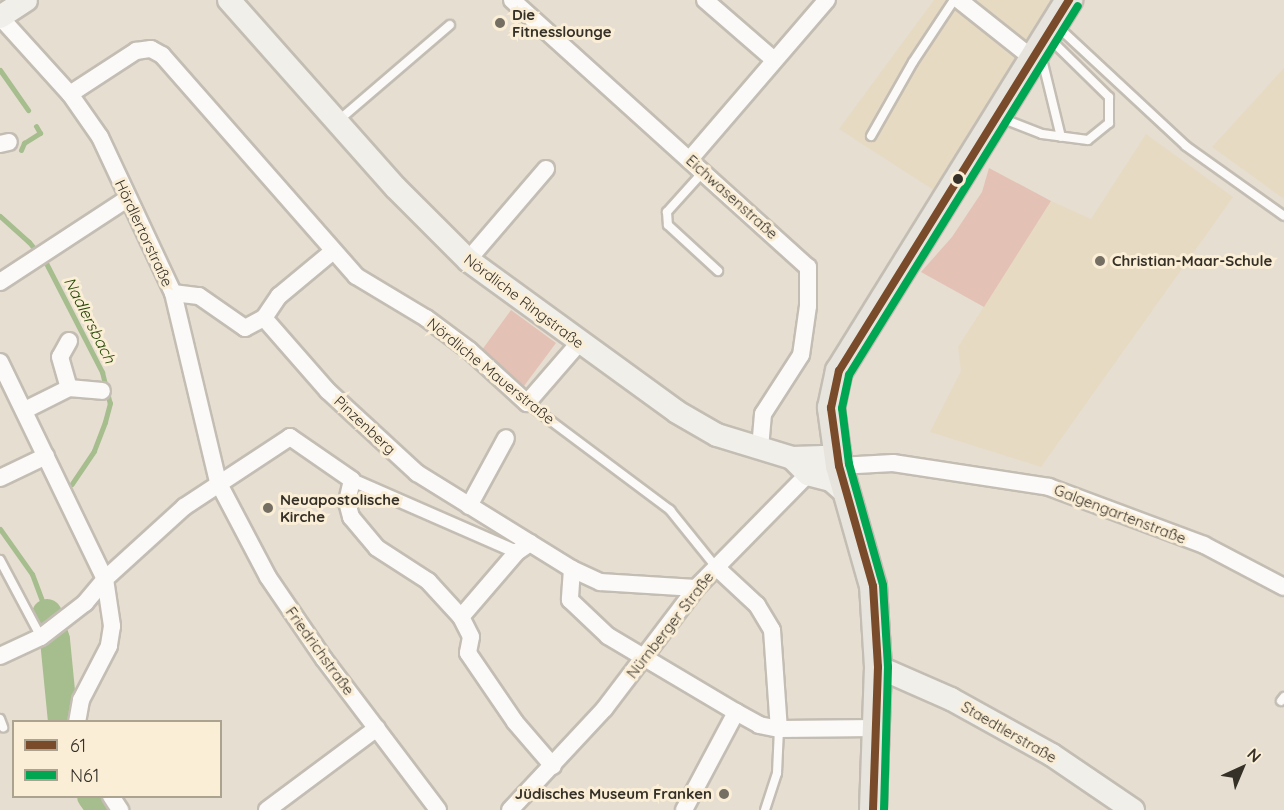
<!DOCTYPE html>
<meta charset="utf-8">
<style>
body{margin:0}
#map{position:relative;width:1284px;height:810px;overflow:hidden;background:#e6ded1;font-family:Quicksand,sans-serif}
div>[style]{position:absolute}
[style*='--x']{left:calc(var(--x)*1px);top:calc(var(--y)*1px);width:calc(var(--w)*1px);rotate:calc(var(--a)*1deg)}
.built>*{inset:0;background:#e7dac3}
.green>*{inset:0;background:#e4c1b5}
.stream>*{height:5px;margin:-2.5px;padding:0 2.5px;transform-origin:2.5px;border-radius:2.5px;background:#a6bd8e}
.river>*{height:30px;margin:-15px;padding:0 15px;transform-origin:15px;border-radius:15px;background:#a6bd8e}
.roads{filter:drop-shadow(2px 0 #c3bdb3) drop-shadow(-2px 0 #c3bdb3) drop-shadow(0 2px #c3bdb3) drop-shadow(0 -2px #c3bdb3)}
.service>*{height:8px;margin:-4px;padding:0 4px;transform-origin:4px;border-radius:4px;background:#fbfaf8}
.pedestrian>*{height:12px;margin:-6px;padding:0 6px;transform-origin:6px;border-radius:6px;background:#fbfaf8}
.minor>*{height:16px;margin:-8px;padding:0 8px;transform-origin:8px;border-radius:8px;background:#fbfaf8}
.secondary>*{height:22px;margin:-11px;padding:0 11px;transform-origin:11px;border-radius:11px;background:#f0efea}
.primary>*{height:26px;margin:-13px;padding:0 13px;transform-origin:13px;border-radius:13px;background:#e6e4dc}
.bus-1>*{height:8px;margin:-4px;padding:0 4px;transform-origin:4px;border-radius:4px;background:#7a4b2a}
.bus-2>*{height:8px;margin:-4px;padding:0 4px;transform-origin:4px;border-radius:4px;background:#00a651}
.dots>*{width:16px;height:16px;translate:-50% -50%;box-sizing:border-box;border:3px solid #fbeed6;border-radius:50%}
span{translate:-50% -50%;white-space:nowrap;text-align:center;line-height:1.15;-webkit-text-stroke:6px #fbeed6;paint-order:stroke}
.poi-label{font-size:15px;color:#363128;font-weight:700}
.left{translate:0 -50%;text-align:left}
.right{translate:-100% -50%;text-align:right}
.street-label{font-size:15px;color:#363128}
.water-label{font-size:16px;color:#264704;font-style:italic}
.legend{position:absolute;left:12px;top:720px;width:210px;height:78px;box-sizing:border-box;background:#fbeed6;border:2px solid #aca290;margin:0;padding:8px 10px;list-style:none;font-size:18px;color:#363128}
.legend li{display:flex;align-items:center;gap:12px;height:30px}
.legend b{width:30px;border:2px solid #aca290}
.north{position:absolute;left:1212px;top:738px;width:60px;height:60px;-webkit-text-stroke:4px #fbeed6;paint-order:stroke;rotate:44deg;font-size:16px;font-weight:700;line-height:24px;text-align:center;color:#363128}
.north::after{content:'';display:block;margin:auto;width:21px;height:27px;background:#363128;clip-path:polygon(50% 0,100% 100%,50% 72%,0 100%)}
</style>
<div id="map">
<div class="built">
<i style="clip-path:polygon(934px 0,1062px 0,935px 191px,839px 129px)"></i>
<i style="clip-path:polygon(1284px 68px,1284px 199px,1212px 147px)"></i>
<i style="clip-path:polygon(1146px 134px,1233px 197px,1041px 467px,930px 432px,961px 371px,958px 347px,1051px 201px,1091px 219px)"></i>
</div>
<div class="green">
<i style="clip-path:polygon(989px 168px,1051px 201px,984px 307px,921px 272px,952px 237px,982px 192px)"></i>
<i style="clip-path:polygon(511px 310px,556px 343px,524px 386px,479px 354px)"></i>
</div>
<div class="stream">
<i style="--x:0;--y:70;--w:49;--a:55"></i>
<i style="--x:21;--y:150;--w:8;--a:-67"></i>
<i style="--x:24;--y:143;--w:19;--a:-32"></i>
<i style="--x:40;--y:133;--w:8;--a:-120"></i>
<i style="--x:0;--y:216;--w:39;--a:42"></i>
<i style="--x:29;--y:242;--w:27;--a:51"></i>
<i style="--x:46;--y:263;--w:123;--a:62.8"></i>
<i style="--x:102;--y:372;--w:32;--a:76"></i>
<i style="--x:110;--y:403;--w:20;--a:105"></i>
<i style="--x:105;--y:422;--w:31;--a:111"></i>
<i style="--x:94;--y:451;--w:40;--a:124"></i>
<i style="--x:0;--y:529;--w:55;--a:54.6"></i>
<i style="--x:32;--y:574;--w:43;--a:69.4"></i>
</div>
<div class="river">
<i style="--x:47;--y:614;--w:27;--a:73"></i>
<i style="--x:55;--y:640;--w:82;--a:84.4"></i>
<i style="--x:92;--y:796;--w:17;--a:54"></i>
</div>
<div class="roads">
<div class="service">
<i style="--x:1057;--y:26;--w:176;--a:42.9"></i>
<i style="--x:1186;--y:146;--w:120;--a:35.5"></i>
<i style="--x:1041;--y:55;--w:84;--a:76.3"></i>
<i style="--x:1001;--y:118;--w:44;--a:21.3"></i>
<i style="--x:1042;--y:134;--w:46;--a:7.4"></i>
<i style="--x:1088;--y:140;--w:27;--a:-39"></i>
<i style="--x:1109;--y:123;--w:26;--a:-90"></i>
<i style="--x:1109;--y:97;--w:84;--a:-135.5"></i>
<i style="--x:339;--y:120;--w:146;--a:-40.6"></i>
<i style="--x:871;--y:136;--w:85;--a:-60.4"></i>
<i style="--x:913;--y:62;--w:74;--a:-56.5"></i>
<i style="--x:703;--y:172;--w:54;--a:132"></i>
<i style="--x:667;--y:212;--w:13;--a:86"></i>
<i style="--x:668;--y:225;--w:68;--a:42.6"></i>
<i style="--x:527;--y:403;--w:179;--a:36.8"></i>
<i style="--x:670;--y:510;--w:73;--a:51.1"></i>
<i style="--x:0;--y:560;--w:87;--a:62"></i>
<i style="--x:1281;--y:701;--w:5;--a:-53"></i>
<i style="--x:0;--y:719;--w:9;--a:69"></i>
<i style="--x:765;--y:810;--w:39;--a:-72"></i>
<i style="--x:777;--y:773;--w:44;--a:-87.4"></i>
</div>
<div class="pedestrian">
<i style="--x:352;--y:480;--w:180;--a:23.6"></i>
</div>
<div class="minor">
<i style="--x:512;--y:0;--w:399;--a:42.1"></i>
<i style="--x:808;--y:267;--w:39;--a:90"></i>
<i style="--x:808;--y:306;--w:49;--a:98.1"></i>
<i style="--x:801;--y:355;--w:70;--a:122.8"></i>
<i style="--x:763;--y:414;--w:32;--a:95"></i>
<i style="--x:705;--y:0;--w:90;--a:40.9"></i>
<i style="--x:959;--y:0;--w:92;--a:38.4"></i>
<i style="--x:1;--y:18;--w:103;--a:47.8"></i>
<i style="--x:70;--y:94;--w:52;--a:55.1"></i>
<i style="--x:100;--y:137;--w:172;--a:64.9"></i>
<i style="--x:173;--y:293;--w:194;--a:76.6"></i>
<i style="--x:218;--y:482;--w:107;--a:62.2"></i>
<i style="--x:268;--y:577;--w:99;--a:55.7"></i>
<i style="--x:324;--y:659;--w:189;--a:52.9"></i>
<i style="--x:70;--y:94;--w:79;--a:-33.1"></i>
<i style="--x:136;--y:51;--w:15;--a:-8"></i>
<i style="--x:151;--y:49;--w:13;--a:29"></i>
<i style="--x:162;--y:55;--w:294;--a:48.7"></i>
<i style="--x:356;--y:276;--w:82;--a:31"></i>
<i style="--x:426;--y:318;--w:54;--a:36.7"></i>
<i style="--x:469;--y:350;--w:79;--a:42.4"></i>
<i style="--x:527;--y:403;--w:79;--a:-49.1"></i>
<i style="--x:0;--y:144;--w:9;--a:-13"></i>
<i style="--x:690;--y:159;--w:210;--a:-49.3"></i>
<i style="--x:468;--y:260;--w:120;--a:-49.4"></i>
<i style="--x:0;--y:282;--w:152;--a:-33.2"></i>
<i style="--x:173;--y:293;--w:26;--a:7"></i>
<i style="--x:199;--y:296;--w:56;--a:34.8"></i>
<i style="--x:245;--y:328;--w:21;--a:-28"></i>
<i style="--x:264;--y:318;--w:97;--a:48.8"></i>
<i style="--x:328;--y:391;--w:121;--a:42.7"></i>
<i style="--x:417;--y:473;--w:182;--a:31.8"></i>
<i style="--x:572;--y:569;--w:31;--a:25"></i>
<i style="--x:600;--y:582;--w:96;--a:3.6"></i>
<i style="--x:264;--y:318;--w:27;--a:-56"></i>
<i style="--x:279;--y:296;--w:69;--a:-39.7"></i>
<i style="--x:69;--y:341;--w:18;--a:119"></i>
<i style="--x:60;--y:357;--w:32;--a:74"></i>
<i style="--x:0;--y:362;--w:241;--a:64.2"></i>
<i style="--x:105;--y:579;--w:48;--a:81.5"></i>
<i style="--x:112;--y:626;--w:20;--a:99"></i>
<i style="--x:109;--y:646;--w:61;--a:117.4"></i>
<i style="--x:81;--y:700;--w:22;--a:100"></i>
<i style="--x:25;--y:410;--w:49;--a:-26.6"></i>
<i style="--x:69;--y:388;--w:33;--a:5"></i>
<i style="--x:839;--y:466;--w:54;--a:-3.2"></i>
<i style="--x:893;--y:463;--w:158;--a:8.7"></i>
<i style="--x:1049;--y:487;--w:165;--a:20.5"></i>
<i style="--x:1204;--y:545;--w:90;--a:27.7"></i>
<i style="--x:0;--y:478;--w:51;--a:-25.6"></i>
<i style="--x:469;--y:506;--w:77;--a:-61.4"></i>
<i style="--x:716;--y:567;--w:56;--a:42.8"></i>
<i style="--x:757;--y:605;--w:29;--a:59"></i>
<i style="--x:772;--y:630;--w:99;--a:86"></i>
<i style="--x:572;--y:569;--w:31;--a:94"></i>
<i style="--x:570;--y:600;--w:52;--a:43.5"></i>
<i style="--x:608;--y:636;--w:149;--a:30.7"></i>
<i style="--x:736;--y:712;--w:26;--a:29"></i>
<i style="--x:759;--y:725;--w:20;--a:11"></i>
<i style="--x:779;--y:729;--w:98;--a:-0.6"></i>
<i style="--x:461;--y:617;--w:86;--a:-49.3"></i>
<i style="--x:517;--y:552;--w:16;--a:-35"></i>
<i style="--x:0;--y:656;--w:45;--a:-24.9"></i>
<i style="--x:41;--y:637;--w:56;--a:-37.7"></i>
<i style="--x:85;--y:603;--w:31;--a:-50"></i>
<i style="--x:105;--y:579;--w:107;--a:-42.3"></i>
<i style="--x:184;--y:507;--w:127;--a:-33.4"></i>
<i style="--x:290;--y:437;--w:75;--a:34.7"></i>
<i style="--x:352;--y:480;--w:23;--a:103"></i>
<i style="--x:347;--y:502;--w:16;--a:75"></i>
<i style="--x:351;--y:517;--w:40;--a:50"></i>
<i style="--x:377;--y:548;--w:61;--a:32.9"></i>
<i style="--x:428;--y:581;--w:49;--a:47.5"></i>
<i style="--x:461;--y:617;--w:22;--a:63"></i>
<i style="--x:471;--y:637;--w:16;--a:101"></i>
<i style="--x:468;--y:653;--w:83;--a:55.7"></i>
<i style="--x:515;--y:722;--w:58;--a:49.2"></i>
<i style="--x:111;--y:796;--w:17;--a:57"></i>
<i style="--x:267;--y:810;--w:137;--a:-36.7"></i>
<i style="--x:510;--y:810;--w:139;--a:-47"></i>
<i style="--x:605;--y:708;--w:151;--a:-52.8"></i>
<i style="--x:696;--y:588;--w:171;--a:-45.5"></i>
<i style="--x:684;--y:810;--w:111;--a:-62"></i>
</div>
<div class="secondary">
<i style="--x:229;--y:0;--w:251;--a:48.4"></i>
<i style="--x:396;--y:188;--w:102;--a:45"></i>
<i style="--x:468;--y:260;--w:258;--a:36"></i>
<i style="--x:677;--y:412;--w:46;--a:29.9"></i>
<i style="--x:717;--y:435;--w:78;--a:17"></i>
<i style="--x:792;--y:458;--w:23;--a:45"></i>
<i style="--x:808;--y:474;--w:24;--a:15"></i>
<i style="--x:831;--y:480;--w:23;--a:41"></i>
<i style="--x:0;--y:17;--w:31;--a:-33"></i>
<i style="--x:792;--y:458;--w:32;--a:-2"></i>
<i style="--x:824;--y:457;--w:17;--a:31"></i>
<i style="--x:878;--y:667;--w:80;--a:23.7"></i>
<i style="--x:951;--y:699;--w:115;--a:29"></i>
<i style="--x:1052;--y:755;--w:98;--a:34.2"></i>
</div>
<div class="primary">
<i style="--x:873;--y:810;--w:143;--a:-88"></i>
<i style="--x:878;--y:667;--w:81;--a:-93.5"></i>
<i style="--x:873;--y:586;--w:125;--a:-105.8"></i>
<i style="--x:839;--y:466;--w:59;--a:-97.9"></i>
<i style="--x:831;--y:408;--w:38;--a:-78"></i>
<i style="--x:839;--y:371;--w:437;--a:-58.2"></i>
</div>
</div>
<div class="bus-1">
<i style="--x:873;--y:810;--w:143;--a:-88"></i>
<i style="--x:878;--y:667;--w:81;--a:-93.5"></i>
<i style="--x:873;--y:586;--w:125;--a:-105.8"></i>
<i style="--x:839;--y:466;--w:59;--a:-97.9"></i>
<i style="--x:831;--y:408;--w:38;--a:-78"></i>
<i style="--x:839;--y:371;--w:437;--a:-58.2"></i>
</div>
<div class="bus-2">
<i style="--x:884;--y:810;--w:143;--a:-88.4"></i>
<i style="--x:888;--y:667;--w:82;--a:-93.5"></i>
<i style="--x:883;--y:585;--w:126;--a:-105.7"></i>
<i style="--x:849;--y:464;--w:56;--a:-97.1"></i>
<i style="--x:842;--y:408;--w:34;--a:-78"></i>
<i style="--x:849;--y:375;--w:434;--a:-58.2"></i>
</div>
<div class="dots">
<i style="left:500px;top:23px;background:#746e63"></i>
<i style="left:958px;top:179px;background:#363128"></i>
<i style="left:1100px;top:261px;background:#746e63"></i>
<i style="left:268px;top:508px;background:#746e63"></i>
<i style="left:724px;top:794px;background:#746e63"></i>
</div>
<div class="poi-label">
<span class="left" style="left:512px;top:23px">Die<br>Fitnesslounge</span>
<span class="left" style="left:1112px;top:261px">Christian-Maar-Schule</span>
<span class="left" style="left:280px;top:508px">Neuapostolische<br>Kirche</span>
<span class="right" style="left:712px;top:794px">Jüdisches Museum Franken</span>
</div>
<div class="street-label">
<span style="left:732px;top:197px;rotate:42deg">Eichwasenstraße</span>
<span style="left:144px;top:233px;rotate:65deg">Hördlertorstraße</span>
<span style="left:524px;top:301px;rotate:37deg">Nördliche Ringstraße</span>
<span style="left:491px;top:371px;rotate:39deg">Nördliche Mauerstraße</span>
<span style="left:365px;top:425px;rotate:43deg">Pinzenberg</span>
<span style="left:1120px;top:514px;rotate:21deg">Galgengartenstraße</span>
<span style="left:670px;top:625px;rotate:-52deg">Nürnberger Straße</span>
<span style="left:320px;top:651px;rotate:54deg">Friedrichstraße</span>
<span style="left:1009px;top:732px;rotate:30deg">Staedtlerstraße</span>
</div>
<div class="water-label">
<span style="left:90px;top:320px;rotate:63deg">Nadlersbach</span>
</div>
<ul class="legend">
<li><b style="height:8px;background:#7a4b2a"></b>61</li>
<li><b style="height:8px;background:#00a651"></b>N61</li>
</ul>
<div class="north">N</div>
</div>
